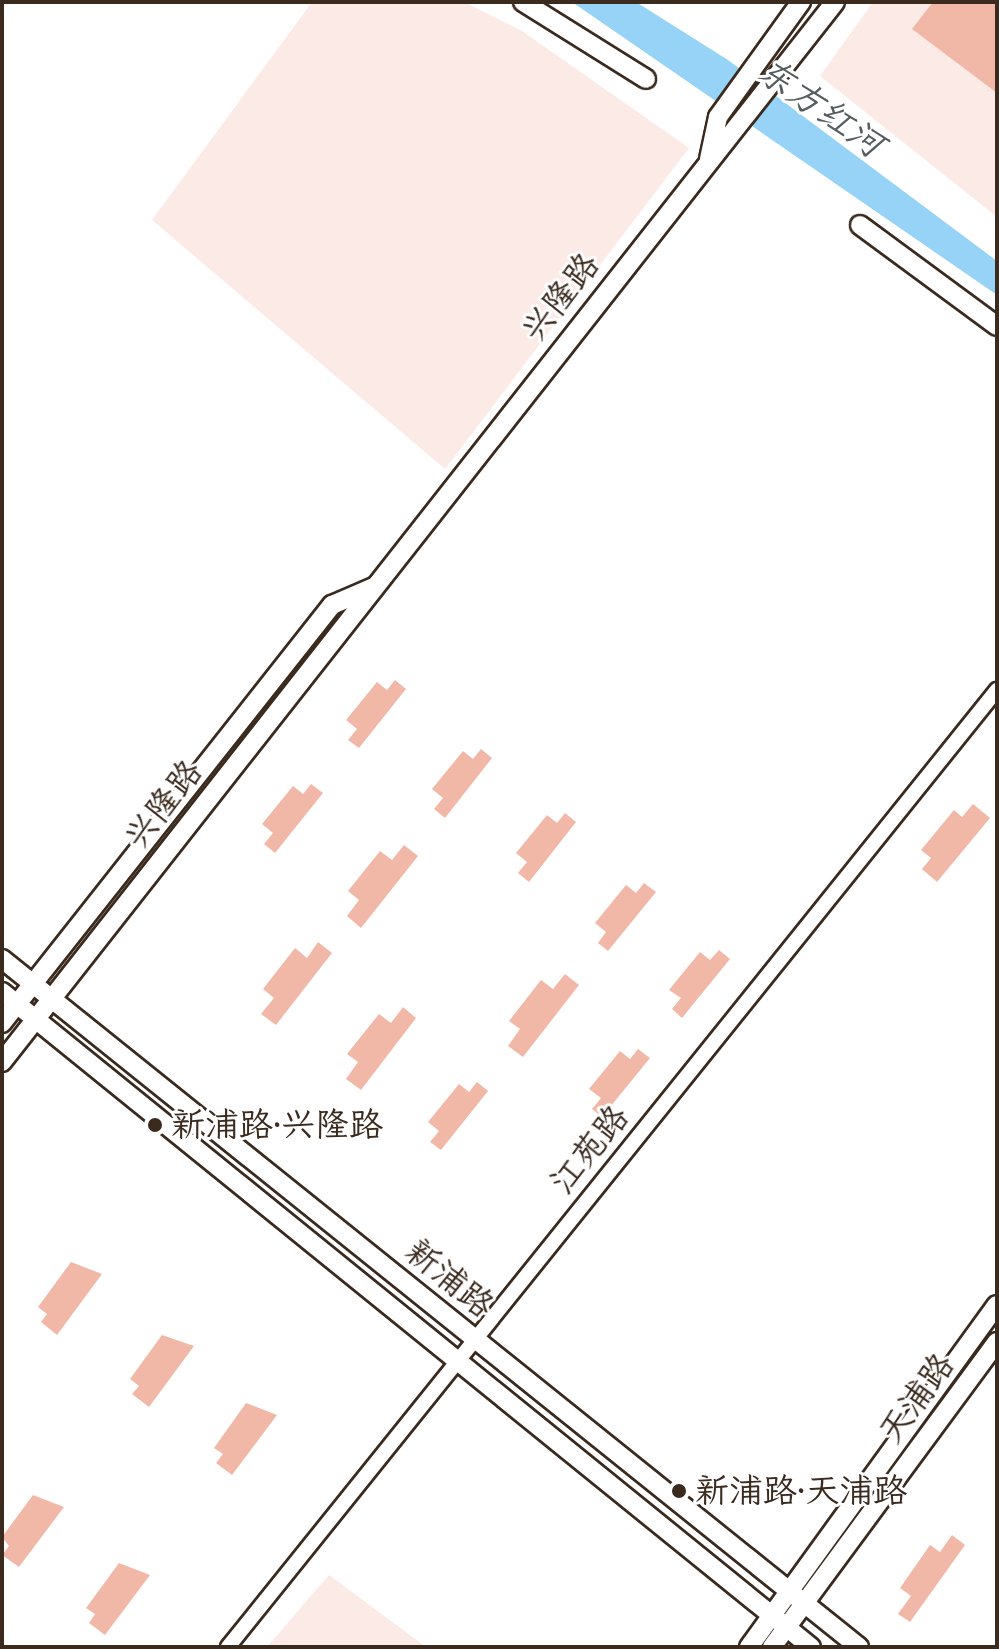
<!DOCTYPE html>
<meta charset="utf-8">
<style>
body{margin:0}
#map{position:relative;width:999px;height:1649px;overflow:hidden;background:#fff;font-family:Itim,"LXGW WenKai TC",sans-serif}
div>[style]{position:absolute}
[style*='--x']{left:calc(var(--x)*1px);top:calc(var(--y)*1px);width:calc(var(--w)*1px);rotate:calc(var(--a)*1deg)}
.built>*{inset:0;background:#fbeae5}
.water>*{inset:0;background:#96d3f7}
.building>*{inset:0;background:#f1b8a8}
.roads{filter:drop-shadow(2px 0 #3b2a1e) drop-shadow(-2px 0 #3b2a1e) drop-shadow(0 2px #3b2a1e) drop-shadow(0 -2px #3b2a1e)}
.street>*{height:14px;margin:-7px;padding:0 7px;transform-origin:7px;border-radius:7px;background:#fff}
.secondary>*{height:18px;margin:-9px;padding:0 9px;transform-origin:9px;border-radius:9px;background:#fff}
.dots>*{width:22px;height:22px;translate:-50% -50%;box-sizing:border-box;border:4px solid #fff;border-radius:50%}
span{translate:-50% -50%;white-space:nowrap;text-align:center;line-height:1.15;-webkit-text-stroke:6px #fff;paint-order:stroke}
.street-label{font-size:34px;color:#3b2a1e}
.poi-label{font-size:34px;color:#3b2a1e}
.left{translate:0 -50%;text-align:left}
.water-label{font-size:36px;color:#565d5f;font-style:italic}
.frame{position:absolute;inset:0;border:4px solid #3b2a1e;pointer-events:none}
</style>
<div id="map">
<div class="built">
<i style="clip-path:polygon(312px 2px,464px 2px,522px 31px,689px 148px,445px 469px,152px 220px)"></i>
<i style="clip-path:polygon(873px 2px,997px 2px,997px 217px,820px 76px)"></i>
<i style="clip-path:polygon(329px 1575px,426px 1647px,267px 1647px)"></i>
</div>
<div class="water">
<i style="clip-path:polygon(572px 2px,636px 2px,728px 60px,997px 261px,997px 295px)"></i>
</div>
<div class="building">
<i style="clip-path:polygon(933px 2px,997px 2px,997px 93px,912px 29px)"></i>
<i style="clip-path:polygon(395px 680px,406px 689px,359px 748px,348px 740px,357px 729px,346px 720px,377px 682px,387px 690px)"></i>
<i style="clip-path:polygon(481px 749px,492px 758px,445px 818px,434px 809px,443px 798px,432px 789px,463px 751px,473px 759px)"></i>
<i style="clip-path:polygon(311px 784px,323px 793px,275px 853px,264px 844px,273px 833px,262px 824px,293px 786px,303px 794px)"></i>
<i style="clip-path:polygon(973px 804px,990px 818px,937px 882px,922px 869px,931px 858px,921px 850px,954px 810px,962px 817px)"></i>
<i style="clip-path:polygon(565px 813px,576px 822px,529px 882px,518px 873px,527px 862px,516px 853px,547px 815px,557px 823px)"></i>
<i style="clip-path:polygon(404px 845px,418px 856px,361px 928px,347px 916px,359px 900px,348px 891px,380px 851px,392px 860px)"></i>
<i style="clip-path:polygon(644px 883px,656px 892px,608px 951px,598px 943px,606px 932px,595px 923px,626px 885px,636px 893px)"></i>
<i style="clip-path:polygon(318px 942px,332px 953px,276px 1025px,261px 1014px,274px 998px,263px 989px,295px 948px,307px 958px)"></i>
<i style="clip-path:polygon(719px 950px,730px 959px,682px 1018px,672px 1009px,681px 998px,669px 990px,700px 952px,710px 960px)"></i>
<i style="clip-path:polygon(565px 974px,579px 985px,523px 1057px,508px 1046px,520px 1029px,509px 1021px,541px 980px,553px 989px)"></i>
<i style="clip-path:polygon(403px 1007px,416px 1018px,361px 1090px,346px 1079px,358px 1062px,347px 1054px,379px 1014px,391px 1023px)"></i>
<i style="clip-path:polygon(638px 1049px,650px 1058px,602px 1117px,592px 1109px,601px 1098px,589px 1089px,620px 1051px,630px 1059px)"></i>
<i style="clip-path:polygon(477px 1082px,488px 1091px,441px 1150px,430px 1142px,439px 1131px,428px 1122px,459px 1084px,469px 1092px)"></i>
<i style="clip-path:polygon(71px 1262px,102px 1274px,57px 1335px,41px 1322px,47px 1314px,38px 1307px)"></i>
<i style="clip-path:polygon(162px 1335px,194px 1346px,149px 1407px,132px 1394px,139px 1386px,130px 1379px)"></i>
<i style="clip-path:polygon(246px 1403px,277px 1415px,232px 1475px,216px 1463px,223px 1454px,214px 1448px)"></i>
<i style="clip-path:polygon(33px 1495px,64px 1507px,19px 1567px,2px 1555px,9px 1546px,2px 1537px)"></i>
<i style="clip-path:polygon(952px 1535px,965px 1545px,910px 1622px,898px 1614px,911px 1596px,900px 1588px,930px 1545px,940px 1552px)"></i>
<i style="clip-path:polygon(119px 1563px,150px 1575px,105px 1635px,89px 1623px,95px 1614px,86px 1608px)"></i>
</div>
<div class="roads">
<div class="street">
<i style="--x:228;--y:1647;--w:1228;--a:-51.22"></i>
</div>
<div class="secondary">
<i style="--x:523;--y:2;--w:145;--a:32"></i>
<i style="--x:709;--y:159;--w:43;--a:-77.9"></i>
<i style="--x:718;--y:117;--w:142;--a:-54.2"></i>
<i style="--x:860;--y:225;--w:170;--a:36.4"></i>
<i style="--x:2;--y:959;--w:1099;--a:38.76"></i>
<i style="--x:2;--y:992;--w:1041;--a:39"></i>
<i style="--x:2;--y:1023;--w:533;--a:-51.71"></i>
<i style="--x:332;--y:605;--w:46;--a:-23.2"></i>
<i style="--x:2;--y:1062;--w:1348;--a:-51.84"></i>
<i style="--x:749;--y:1647;--w:422;--a:-54.1"></i>
<i style="--x:772;--y:1647;--w:379;--a:-53.6"></i>
</div>
</div>
<div class="dots">
<i style="left:155px;top:1125px;background:#3b2a1e"></i>
<i style="left:679px;top:1491px;background:#3b2a1e"></i>
</div>
<div class="street-label">
<span style="left:560px;top:297px;rotate:-52deg">兴隆路</span>
<span style="left:163px;top:804px;rotate:-52deg">兴隆路</span>
<span style="left:589px;top:1149px;rotate:-51deg">江苑路</span>
<span style="left:450px;top:1278px;rotate:39deg">新浦路</span>
<span style="left:916px;top:1398px;rotate:-54deg">天浦路</span>
</div>
<div class="poi-label">
<span class="left" style="left:171px;top:1125px">新浦路·兴隆路</span>
<span class="left" style="left:695px;top:1491px">新浦路·天浦路</span>
</div>
<div class="water-label">
<span style="left:821px;top:107px;rotate:35deg">东方红河</span>
</div>
<div class="frame"></div>
</div>
